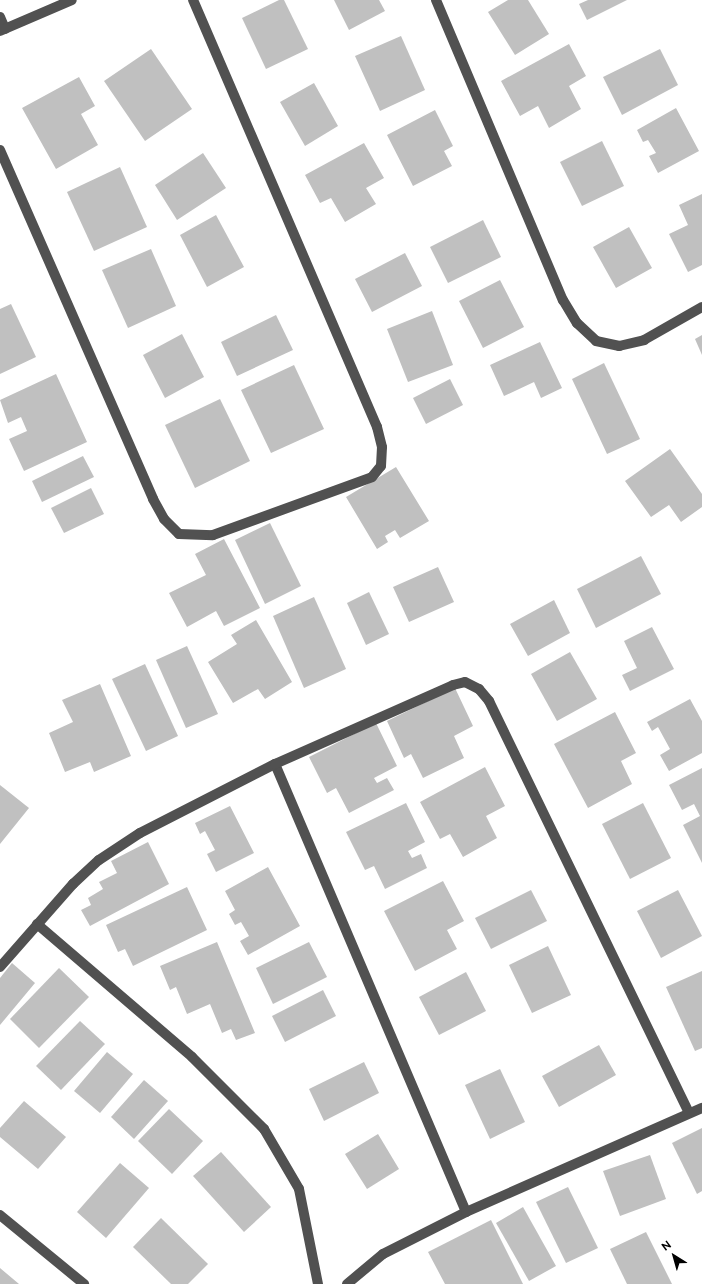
<!DOCTYPE html>
<style>
body{margin:0}
#map{position:relative;width:702px;height:1284px;overflow:hidden;background:#fff;font-family:Raleway,sans-serif}
div>[style]{position:absolute}
[style*='--x']{left:calc(var(--x)*1px);top:calc(var(--y)*1px);width:calc(var(--w)*1px);rotate:calc(var(--a)*1deg)}
.building>*{inset:0;background:#c0c0c0}
.minor>*{height:10px;margin:-5px;padding:0 5px;transform-origin:5px;border-radius:5px;background:#515151}
span{translate:-50% -50%;white-space:nowrap;text-align:center;line-height:1.15;-webkit-text-stroke:3px #fff;paint-order:stroke}
.north{position:absolute;left:654px;top:1236px;width:40px;height:40px;-webkit-text-stroke:3px #fff;paint-order:stroke;rotate:323deg;font-size:11px;font-weight:700;line-height:16px;text-align:center;color:#000}
.north::after{content:'';display:block;margin:auto;width:14px;height:18px;background:#000;clip-path:polygon(50% 0,100% 100%,50% 72%,0 100%)}
</style>
<div id="map">
<div class="building">
<i style="clip-path:polygon(279px 0,284px 0,308px 49px,266px 69px,242px 18px)"></i>
<i style="clip-path:polygon(334px 0,379px 0,385px 11px,349px 30px)"></i>
<i style="clip-path:polygon(508px 0,528px 0,549px 34px,515px 55px,488px 12px)"></i>
<i style="clip-path:polygon(588px 0,627px 0,587px 20px,579px 4px)"></i>
<i style="clip-path:polygon(401px 36px,425px 90px,380px 111px,355px 56px)"></i>
<i style="clip-path:polygon(569px 44px,586px 76px,569px 86px,581px 109px,549px 128px,538px 106px,520px 116px,501px 81px)"></i>
<i style="clip-path:polygon(151px 49px,192px 109px,145px 141px,104px 81px)"></i>
<i style="clip-path:polygon(660px 49px,678px 85px,622px 115px,603px 77px)"></i>
<i style="clip-path:polygon(79px 77px,95px 106px,81px 114px,98px 145px,56px 169px,22px 108px)"></i>
<i style="clip-path:polygon(314px 83px,338px 126px,305px 146px,280px 102px)"></i>
<i style="clip-path:polygon(676px 108px,699px 151px,658px 173px,649px 156px,656px 153px,648px 140px,643px 142px,637px 130px)"></i>
<i style="clip-path:polygon(435px 110px,453px 146px,444px 151px,452px 166px,413px 186px,387px 135px)"></i>
<i style="clip-path:polygon(602px 141px,624px 186px,582px 206px,560px 162px)"></i>
<i style="clip-path:polygon(364px 143px,384px 178px,366px 188px,376px 204px,345px 222px,331px 198px,320px 203px,305px 175px)"></i>
<i style="clip-path:polygon(203px 153px,226px 188px,177px 220px,155px 185px)"></i>
<i style="clip-path:polygon(120px 167px,147px 227px,94px 251px,67px 192px)"></i>
<i style="clip-path:polygon(702px 194px,702px 265px,688px 272px,669px 234px,688px 225px,679px 205px)"></i>
<i style="clip-path:polygon(216px 215px,244px 267px,207px 287px,180px 235px)"></i>
<i style="clip-path:polygon(483px 220px,501px 257px,448px 283px,430px 247px)"></i>
<i style="clip-path:polygon(629px 227px,652px 268px,616px 288px,593px 247px)"></i>
<i style="clip-path:polygon(151px 249px,176px 306px,128px 328px,102px 270px)"></i>
<i style="clip-path:polygon(405px 253px,422px 286px,372px 312px,355px 279px)"></i>
<i style="clip-path:polygon(500px 280px,524px 327px,483px 348px,459px 301px)"></i>
<i style="clip-path:polygon(11px 304px,36px 357px,0 374px,0 309px)"></i>
<i style="clip-path:polygon(432px 311px,453px 365px,408px 382px,387px 329px)"></i>
<i style="clip-path:polygon(276px 315px,293px 350px,237px 376px,221px 342px)"></i>
<i style="clip-path:polygon(182px 334px,204px 377px,165px 398px,143px 355px)"></i>
<i style="clip-path:polygon(702px 335px,702px 355px,695px 339px)"></i>
<i style="clip-path:polygon(540px 342px,562px 388px,541px 398px,534px 382px,504px 396px,490px 365px)"></i>
<i style="clip-path:polygon(604px 363px,640px 439px,607px 454px,572px 379px)"></i>
<i style="clip-path:polygon(294px 365px,324px 429px,271px 453px,241px 390px)"></i>
<i style="clip-path:polygon(56px 374px,87px 442px,24px 471px,9px 439px,27px 431px,21px 417px,8px 423px,0 400px)"></i>
<i style="clip-path:polygon(450px 379px,463px 405px,426px 424px,413px 398px)"></i>
<i style="clip-path:polygon(220px 399px,250px 461px,195px 488px,165px 425px)"></i>
<i style="clip-path:polygon(670px 449px,702px 494px,702px 507px,681px 522px,669px 505px,651px 517px,625px 481px)"></i>
<i style="clip-path:polygon(83px 456px,94px 477px,42px 502px,32px 481px)"></i>
<i style="clip-path:polygon(396px 467px,429px 521px,400px 538px,395px 530px,385px 536px,388px 542px,377px 549px,346px 497px)"></i>
<i style="clip-path:polygon(91px 488px,104px 514px,64px 533px,51px 508px)"></i>
<i style="clip-path:polygon(270px 523px,301px 586px,265px 604px,235px 540px)"></i>
<i style="clip-path:polygon(224px 539px,260px 608px,224px 626px,216px 611px,187px 627px,169px 593px,206px 575px,195px 554px)"></i>
<i style="clip-path:polygon(641px 556px,661px 594px,596px 628px,577px 589px)"></i>
<i style="clip-path:polygon(438px 567px,454px 602px,409px 622px,393px 587px)"></i>
<i style="clip-path:polygon(369px 592px,389px 634px,366px 645px,347px 603px)"></i>
<i style="clip-path:polygon(314px 597px,346px 669px,304px 688px,273px 616px)"></i>
<i style="clip-path:polygon(554px 600px,570px 633px,528px 656px,510px 624px)"></i>
<i style="clip-path:polygon(256px 620px,292px 682px,265px 699px,258px 689px,233px 703px,208px 662px,237px 644px,231px 635px)"></i>
<i style="clip-path:polygon(652px 627px,674px 669px,630px 691px,622px 675px,637px 668px,624px 641px)"></i>
<i style="clip-path:polygon(187px 646px,218px 714px,186px 728px,156px 660px)"></i>
<i style="clip-path:polygon(570px 652px,597px 699px,557px 721px,531px 674px)"></i>
<i style="clip-path:polygon(145px 664px,178px 736px,146px 751px,112px 679px)"></i>
<i style="clip-path:polygon(100px 684px,131px 756px,94px 772px,90px 762px,65px 772px,49px 733px,73px 722px,62px 700px)"></i>
<i style="clip-path:polygon(455px 688px,473px 726px,454px 736px,464px 758px,423px 778px,411px 754px,404px 758px,387px 721px)"></i>
<i style="clip-path:polygon(690px 699px,702px 721px,702px 753px,669px 771px,660px 755px,670px 749px,658px 727px,652px 731px,647px 722px)"></i>
<i style="clip-path:polygon(615px 712px,636px 753px,621px 761px,632px 784px,588px 808px,554px 744px)"></i>
<i style="clip-path:polygon(376px 723px,397px 766px,374px 778px,377px 783px,387px 778px,394px 790px,349px 813px,336px 788px,327px 793px,309px 757px)"></i>
<i style="clip-path:polygon(485px 767px,505px 806px,486px 816px,497px 838px,463px 857px,450px 834px,440px 839px,420px 802px)"></i>
<i style="clip-path:polygon(702px 768px,702px 863px,683px 825px,700px 816px,694px 804px,682px 810px,669px 785px)"></i>
<i style="clip-path:polygon(0 785px,29px 808px,0 844px)"></i>
<i style="clip-path:polygon(406px 803px,425px 842px,408px 851px,412px 858px,421px 854px,427px 868px,385px 889px,374px 866px,365px 870px,346px 832px)"></i>
<i style="clip-path:polygon(643px 803px,671px 858px,630px 879px,602px 824px)"></i>
<i style="clip-path:polygon(230px 806px,254px 853px,216px 872px,207px 854px,215px 850px,205px 831px,200px 834px,195px 823px)"></i>
<i style="clip-path:polygon(148px 842px,169px 884px,90px 926px,81px 910px,91px 905px,88px 898px,103px 889px,99px 882px,117px 873px,111px 861px)"></i>
<i style="clip-path:polygon(268px 867px,300px 926px,248px 955px,240px 941px,249px 936px,241px 922px,235px 925px,229px 914px,235px 910px,225px 891px)"></i>
<i style="clip-path:polygon(443px 881px,464px 921px,447px 930px,457px 949px,415px 971px,384px 911px)"></i>
<i style="clip-path:polygon(187px 887px,207px 930px,133px 966px,125px 949px,118px 952px,106px 925px)"></i>
<i style="clip-path:polygon(531px 890px,547px 921px,491px 949px,475px 918px)"></i>
<i style="clip-path:polygon(678px 890px,702px 936px,661px 958px,637px 911px)"></i>
<i style="clip-path:polygon(217px 942px,255px 1033px,236px 1040px,231px 1029px,222px 1033px,210px 1004px,187px 1014px,176px 987px,170px 990px,160px 966px)"></i>
<i style="clip-path:polygon(309px 942px,327px 977px,273px 1004px,256px 968px)"></i>
<i style="clip-path:polygon(548px 946px,571px 995px,532px 1013px,509px 965px)"></i>
<i style="clip-path:polygon(12px 963px,35px 983px,0 1025px,0 978px)"></i>
<i style="clip-path:polygon(59px 968px,89px 997px,39px 1048px,10px 1019px)"></i>
<i style="clip-path:polygon(702px 971px,702px 1048px,695px 1051px,666px 987px)"></i>
<i style="clip-path:polygon(466px 972px,486px 1011px,439px 1035px,419px 997px)"></i>
<i style="clip-path:polygon(323px 990px,336px 1016px,285px 1042px,272px 1016px)"></i>
<i style="clip-path:polygon(80px 1021px,105px 1044px,61px 1090px,36px 1066px)"></i>
<i style="clip-path:polygon(599px 1045px,616px 1075px,559px 1107px,542px 1076px)"></i>
<i style="clip-path:polygon(107px 1052px,133px 1074px,100px 1113px,74px 1091px)"></i>
<i style="clip-path:polygon(364px 1062px,379px 1093px,324px 1121px,309px 1089px)"></i>
<i style="clip-path:polygon(500px 1069px,525px 1122px,490px 1139px,465px 1085px)"></i>
<i style="clip-path:polygon(144px 1080px,168px 1101px,134px 1139px,111px 1117px)"></i>
<i style="clip-path:polygon(24px 1101px,66px 1137px,38px 1169px,0 1137px,0 1128px)"></i>
<i style="clip-path:polygon(169px 1109px,203px 1141px,172px 1174px,138px 1141px)"></i>
<i style="clip-path:polygon(702px 1128px,702px 1191px,697px 1194px,672px 1143px)"></i>
<i style="clip-path:polygon(378px 1134px,399px 1169px,367px 1189px,345px 1154px)"></i>
<i style="clip-path:polygon(221px 1152px,271px 1207px,244px 1232px,193px 1176px)"></i>
<i style="clip-path:polygon(650px 1155px,666px 1199px,620px 1216px,603px 1171px)"></i>
<i style="clip-path:polygon(120px 1163px,149px 1188px,106px 1238px,77px 1212px)"></i>
<i style="clip-path:polygon(568px 1187px,598px 1248px,566px 1263px,536px 1202px)"></i>
<i style="clip-path:polygon(523px 1207px,556px 1266px,529px 1281px,496px 1223px)"></i>
<i style="clip-path:polygon(161px 1218px,208px 1264px,188px 1284px,171px 1284px,133px 1247px)"></i>
<i style="clip-path:polygon(491px 1220px,523px 1284px,445px 1284px,428px 1252px)"></i>
<i style="clip-path:polygon(646px 1232px,672px 1284px,627px 1284px,610px 1249px)"></i>
<i style="clip-path:polygon(0 1268px,19px 1284px,0 1284px)"></i>
</div>
<div class="minor">
<i style="--x:436;--y:0;--w:326;--a:67.1"></i>
<i style="--x:563;--y:300;--w:27;--a:59"></i>
<i style="--x:577;--y:323;--w:26;--a:43"></i>
<i style="--x:596;--y:341;--w:24;--a:12"></i>
<i style="--x:619;--y:346;--w:26;--a:-13"></i>
<i style="--x:644;--y:340;--w:67;--a:-29.6"></i>
<i style="--x:0;--y:17;--w:13;--a:67"></i>
<i style="--x:0;--y:31;--w:78;--a:-23.3"></i>
<i style="--x:0;--y:150;--w:381;--a:66.3"></i>
<i style="--x:153;--y:499;--w:23;--a:61"></i>
<i style="--x:164;--y:519;--w:21;--a:45"></i>
<i style="--x:179;--y:534;--w:34;--a:2"></i>
<i style="--x:213;--y:535;--w:169;--a:-20"></i>
<i style="--x:372;--y:477;--w:14;--a:-51"></i>
<i style="--x:381;--y:466;--w:19;--a:-87"></i>
<i style="--x:382;--y:447;--w:21;--a:-104"></i>
<i style="--x:377;--y:427;--w:465;--a:-113.3"></i>
<i style="--x:275;--y:764;--w:487;--a:66.9"></i>
<i style="--x:37;--y:924;--w:204;--a:40.6"></i>
<i style="--x:192;--y:1057;--w:102;--a:45"></i>
<i style="--x:264;--y:1129;--w:69;--a:59.7"></i>
<i style="--x:299;--y:1189;--w:97;--a:78.7"></i>
<i style="--x:0;--y:967;--w:111;--a:-48.7"></i>
<i style="--x:73;--y:884;--w:35;--a:-43"></i>
<i style="--x:99;--y:860;--w:49;--a:-33.4"></i>
<i style="--x:140;--y:833;--w:152;--a:-27.1"></i>
<i style="--x:275;--y:764;--w:195;--a:-23.9"></i>
<i style="--x:453;--y:685;--w:12;--a:-14"></i>
<i style="--x:465;--y:682;--w:16;--a:27"></i>
<i style="--x:479;--y:689;--w:16;--a:50"></i>
<i style="--x:489;--y:701;--w:458;--a:64.1"></i>
<i style="--x:0;--y:1215;--w:109;--a:39.4"></i>
<i style="--x:347;--y:1284;--w:47;--a:-39.8"></i>
<i style="--x:383;--y:1254;--w:93;--a:-26.8"></i>
<i style="--x:466;--y:1212;--w:258;--a:-23.8"></i>
</div>
<div class="north">N</div>
</div>
